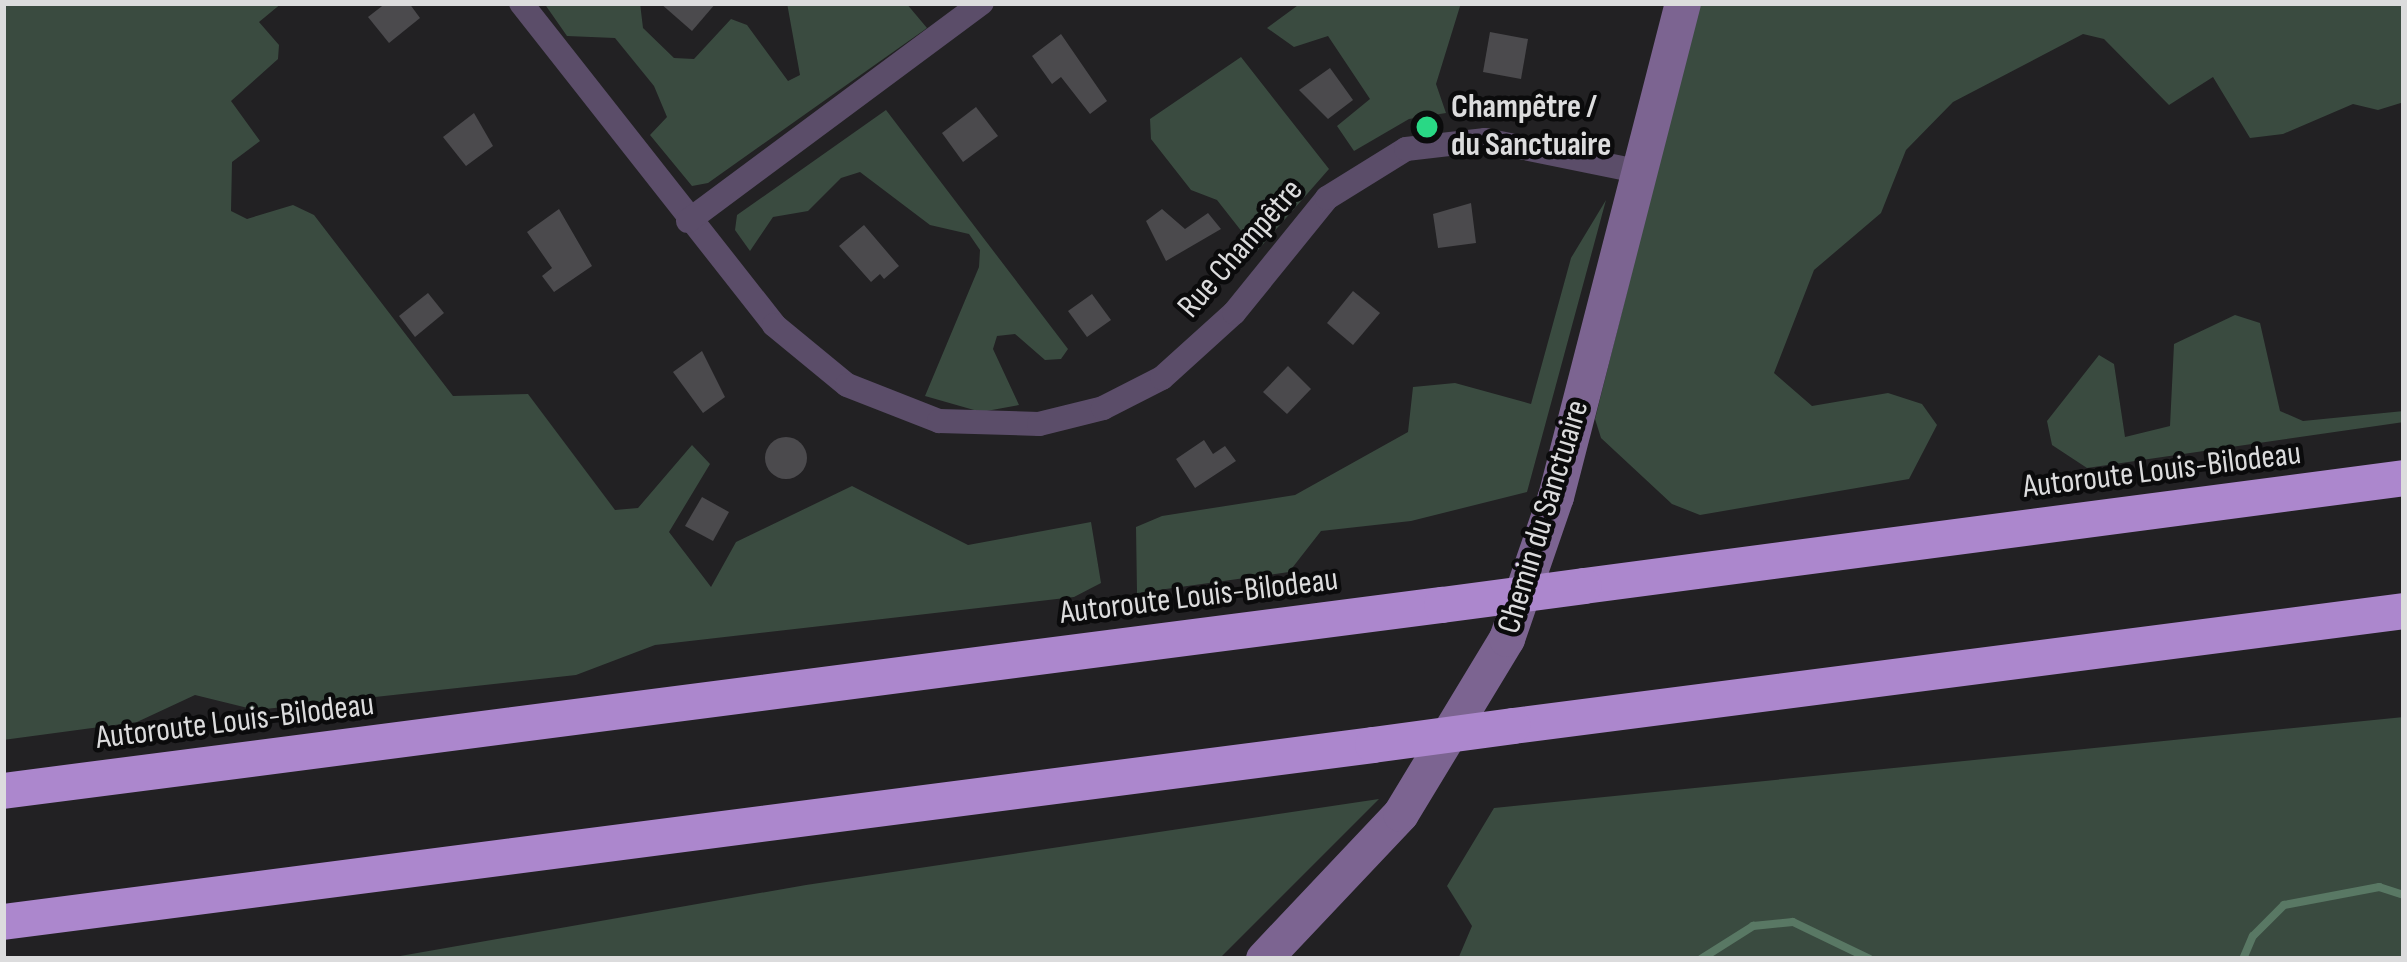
<!DOCTYPE html>
<meta charset="utf-8">
<style>
body{margin:0}
#map{position:relative;width:2407px;height:962px;overflow:hidden;background:#222123;font-family:"Sofia Sans Condensed",sans-serif}
div>[style]{position:absolute}
[style*='--x']{left:calc(var(--x)*1px);top:calc(var(--y)*1px);width:calc(var(--w)*1px);rotate:calc(var(--a)*1deg)}
.green>*{inset:0;background:#3a4b40}
.stream>*{height:8px;margin:-4px;padding:0 4px;transform-origin:4px;border-radius:4px;background:#597864}
.building>*{inset:0;background:#4b4a4d}
.round{border-radius:50%}
.street>*{height:24px;margin:-12px;padding:0 12px;transform-origin:12px;border-radius:12px;background:#5b4d69}
.secondary>*{height:36px;margin:-18px;padding:0 18px;transform-origin:18px;border-radius:18px;background:#7c6491}
.highway>*{height:36px;margin:-18px;padding:0 18px;transform-origin:18px;border-radius:18px;background:#ac87cd}
.highway-bridge>*{height:36px;margin:-18px;padding:0 18px;transform-origin:18px;border-radius:18px;background:#ac87cd}
.dots>*{width:33px;height:33px;translate:-50% -50%;box-sizing:border-box;border:6px solid #0b0b0c;border-radius:50%}
span{translate:-50% -50%;white-space:nowrap;text-align:center;line-height:1.15;-webkit-text-stroke:9px #0b0b0c;paint-order:stroke}
.poi-label{font-size:33px;color:#dcdcdd;font-weight:700}
.left{translate:0 -50%;text-align:left}
.street-label{font-size:33px;color:#dcdcdd}
.frame{position:absolute;inset:0;border:6px solid #dcdcdd;pointer-events:none}
</style>
<div id="map">
<div class="green">
<i style="clip-path:polygon(3px 3px,282px 3px,259px 22px,279px 45px,278px 59px,231px 101px,260px 141px,232px 162px,231px 211px,247px 219px,293px 205px,314px 215px,453px 396px,528px 394px,615px 510px,638px 508px,692px 445px,710px 464px,669px 532px,711px 587px,736px 542px,852px 486px,968px 545px,1091px 522px,1101px 583px,1074px 597px,655px 645px,576px 675px,256px 710px,195px 695px,137px 722px,3px 740px)"></i>
<i style="clip-path:polygon(544px 3px,640px 3px,643px 28px,674px 58px,694px 59px,731px 19px,747px 25px,788px 81px,800px 75px,787px 3px,906px 3px,927px 28px,708px 183px,692px 186px,650px 135px,667px 117px,654px 86px,615px 38px,567px 36px)"></i>
<i style="clip-path:polygon(1301px 3px,1461px 3px,1436px 84px,1446px 113px,1409px 119px,1354px 151px,1337px 126px,1370px 99px,1328px 36px,1294px 47px,1267px 28px)"></i>
<i style="clip-path:polygon(1699px 3px,2404px 3px,2404px 102px,2378px 110px,2353px 104px,2283px 134px,2250px 138px,2213px 77px,2169px 105px,2104px 39px,2083px 34px,1953px 102px,1906px 150px,1881px 213px,1814px 270px,1774px 373px,1812px 406px,1888px 393px,1922px 404px,1937px 425px,1909px 479px,1700px 515px,1672px 504px,1601px 438px,1595px 419px)"></i>
<i style="clip-path:polygon(1241px 57px,1329px 169px,1257px 251px,1217px 200px,1191px 190px,1151px 139px,1150px 119px)"></i>
<i style="clip-path:polygon(886px 110px,1068px 349px,1061px 359px,1045px 360px,1015px 334px,997px 336px,993px 349px,1019px 405px,981px 412px,925px 396px,979px 267px,980px 250px,969px 234px,930px 225px,860px 172px,841px 178px,808px 211px,773px 217px,750px 251px,735px 230px,737px 215px)"></i>
<i style="clip-path:polygon(1606px 200px,1527px 492px,1411px 521px,1321px 531px,1289px 572px,1137px 593px,1136px 527px,1162px 516px,1295px 495px,1408px 432px,1413px 387px,1455px 383px,1531px 404px,1571px 258px)"></i>
<i style="clip-path:polygon(2235px 315px,2260px 323px,2280px 411px,2303px 421px,2404px 411px,2404px 422px,2087px 468px,2052px 445px,2047px 421px,2099px 355px,2114px 364px,2125px 437px,2170px 426px,2174px 344px)"></i>
<i style="clip-path:polygon(2404px 717px,2404px 959px,1458px 959px,1472px 926px,1447px 886px,1494px 808px)"></i>
<i style="clip-path:polygon(1379px 799px,1219px 959px,383px 959px,806px 885px)"></i>
</div>
<div class="stream">
<i style="--x:1701;--y:959;--w:62;--a:-32.4"></i>
<i style="--x:1753;--y:926;--w:40;--a:-5.7"></i>
<i style="--x:1793;--y:922;--w:85;--a:25.7"></i>
<i style="--x:2243;--y:959;--w:25;--a:-67"></i>
<i style="--x:2253;--y:936;--w:44;--a:-45"></i>
<i style="--x:2284;--y:905;--w:97;--a:-10.7"></i>
<i style="--x:2379;--y:887;--w:26;--a:18"></i>
</div>
<div class="building">
<i style="clip-path:polygon(386px 3px,409px 3px,420px 18px,389px 43px,368px 17px)"></i>
<i style="clip-path:polygon(660px 3px,716px 3px,692px 31px)"></i>
<i style="clip-path:polygon(1490px 32px,1528px 39px,1521px 79px,1483px 72px)"></i>
<i style="clip-path:polygon(1061px 34px,1107px 101px,1090px 114px,1061px 77px,1052px 84px,1032px 56px)"></i>
<i style="clip-path:polygon(1330px 68px,1353px 100px,1328px 119px,1299px 90px)"></i>
<i style="clip-path:polygon(976px 107px,998px 136px,963px 162px,942px 133px)"></i>
<i style="clip-path:polygon(474px 113px,493px 146px,466px 166px,443px 137px)"></i>
<i style="clip-path:polygon(1471px 203px,1476px 243px,1438px 248px,1433px 214px)"></i>
<i style="clip-path:polygon(559px 209px,592px 266px,554px 292px,542px 276px,552px 268px,527px 232px)"></i>
<i style="clip-path:polygon(1162px 209px,1185px 229px,1208px 213px,1221px 229px,1166px 261px,1146px 221px)"></i>
<i style="clip-path:polygon(864px 225px,899px 266px,884px 279px,880px 274px,871px 282px,839px 246px)"></i>
<i style="clip-path:polygon(1353px 291px,1380px 313px,1353px 345px,1327px 323px)"></i>
<i style="clip-path:polygon(428px 293px,444px 313px,415px 337px,399px 316px)"></i>
<i style="clip-path:polygon(1092px 294px,1111px 320px,1087px 337px,1068px 311px)"></i>
<i style="clip-path:polygon(702px 351px,725px 397px,703px 413px,673px 372px)"></i>
<i style="clip-path:polygon(1288px 366px,1311px 389px,1287px 414px,1263px 392px)"></i>
<i class="round" style="left:765px;top:437px;width:42px;height:42px"></i>
<i style="clip-path:polygon(1204px 440px,1213px 454px,1225px 446px,1236px 461px,1195px 488px,1176px 459px)"></i>
<i style="clip-path:polygon(702px 497px,729px 512px,713px 541px,685px 526px)"></i>
</div>
<div class="street">
<i style="--x:521;--y:3;--w:410;--a:51.8"></i>
<i style="--x:774;--y:325;--w:94;--a:39.4"></i>
<i style="--x:847;--y:385;--w:99;--a:21.4"></i>
<i style="--x:939;--y:421;--w:100;--a:1.7"></i>
<i style="--x:1039;--y:424;--w:66;--a:-14"></i>
<i style="--x:1103;--y:408;--w:66;--a:-27"></i>
<i style="--x:1162;--y:378;--w:97;--a:-42.1"></i>
<i style="--x:1234;--y:313;--w:148;--a:-51"></i>
<i style="--x:1327;--y:198;--w:93;--a:-31.8"></i>
<i style="--x:1406;--y:149;--w:80;--a:-6.5"></i>
<i style="--x:1485;--y:140;--w:155;--a:11.5"></i>
<i style="--x:688;--y:221;--w:366;--a:-36.6"></i>
</div>
<div class="secondary">
<i style="--x:1264;--y:959;--w:199;--a:-46.6"></i>
<i style="--x:1401;--y:814;--w:205;--a:-58.8"></i>
<i style="--x:1507;--y:639;--w:150;--a:-71"></i>
<i style="--x:1556;--y:497;--w:510;--a:-75.58"></i>
</div>
<div class="highway">
<i style="--x:1584;--y:586;--w:827;--a:-7.5"></i>
<i style="--x:1513;--y:726;--w:898;--a:-7.35"></i>
<i style="--x:3;--y:791;--w:1451;--a:-7.37"></i>
<i style="--x:3;--y:922;--w:1381;--a:-7.36"></i>
</div>
<div class="highway-bridge">
<i style="--x:1442;--y:605;--w:143;--a:-7.6"></i>
<i style="--x:1373;--y:745;--w:141;--a:-7.7"></i>
</div>
<div class="dots">
<i style="left:1427px;top:127px;background:#29d885"></i>
</div>
<div class="poi-label">
<span class="left" style="left:1451px;top:127px">Champêtre /<br>du Sanctuaire</span>
</div>
<div class="street-label">
<span style="left:1241px;top:249px;rotate:-49deg">Rue Champêtre</span>
<span style="left:2162px;top:471px;rotate:-7deg">Autoroute Louis-Bilodeau</span>
<span style="left:1544px;top:517px;rotate:-73deg">Chemin du Sanctuaire</span>
<span style="left:1199px;top:597px;rotate:-7deg">Autoroute Louis-Bilodeau</span>
<span style="left:235px;top:722px;rotate:-7deg">Autoroute Louis-Bilodeau</span>
</div>
<div class="frame"></div>
</div>
